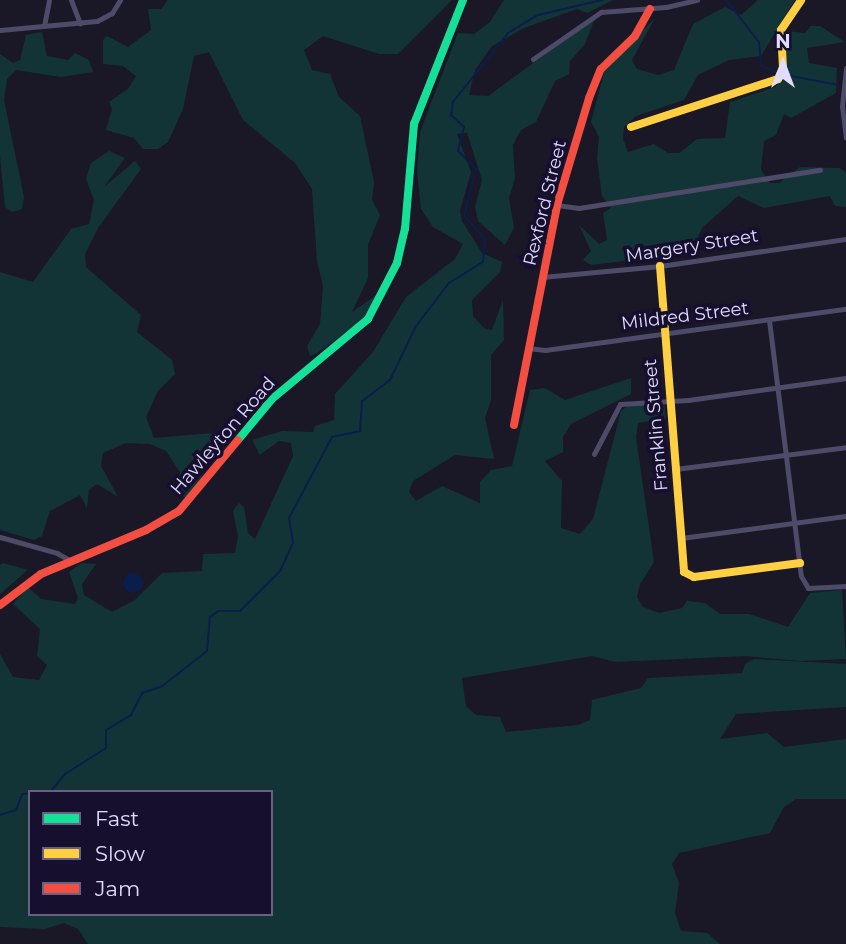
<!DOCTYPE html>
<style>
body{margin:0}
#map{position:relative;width:846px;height:944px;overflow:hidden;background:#1a1727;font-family:Montserrat,sans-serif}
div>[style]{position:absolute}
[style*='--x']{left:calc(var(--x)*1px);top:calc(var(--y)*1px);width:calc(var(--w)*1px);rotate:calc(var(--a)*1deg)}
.green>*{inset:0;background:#133436}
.water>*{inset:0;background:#091e4b}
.round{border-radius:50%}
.stream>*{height:2px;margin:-1px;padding:0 1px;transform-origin:1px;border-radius:1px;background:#091e4b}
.street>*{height:5px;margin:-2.5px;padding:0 2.5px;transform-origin:2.5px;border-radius:2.5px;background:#4d4b68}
.fast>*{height:8px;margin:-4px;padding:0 4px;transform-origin:4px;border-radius:4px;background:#16e098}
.slow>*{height:8px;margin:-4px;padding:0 4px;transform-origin:4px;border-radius:4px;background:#ffcf43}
.jam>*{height:8px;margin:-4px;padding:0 4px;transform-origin:4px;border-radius:4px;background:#f24e42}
span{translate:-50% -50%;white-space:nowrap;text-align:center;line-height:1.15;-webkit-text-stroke:7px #16102e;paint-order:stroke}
.street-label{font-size:18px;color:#e1dcff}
.legend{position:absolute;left:28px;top:790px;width:245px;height:126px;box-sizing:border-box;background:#16102e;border:2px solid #676282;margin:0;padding:9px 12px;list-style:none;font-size:21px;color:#e1dcff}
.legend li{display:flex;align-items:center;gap:14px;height:35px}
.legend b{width:35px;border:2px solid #676282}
.north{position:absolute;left:748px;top:28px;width:70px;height:70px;-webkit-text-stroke:5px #16102e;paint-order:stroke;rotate:0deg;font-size:19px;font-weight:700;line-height:28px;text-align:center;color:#e1dcff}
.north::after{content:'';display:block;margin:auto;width:24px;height:32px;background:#e1dcff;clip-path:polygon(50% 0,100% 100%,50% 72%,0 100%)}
</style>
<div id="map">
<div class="green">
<i style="clip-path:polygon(168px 0,452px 0,398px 54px,379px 54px,323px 36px,304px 50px,312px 70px,330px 74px,339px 97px,360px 116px,374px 182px,372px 200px,380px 215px,368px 245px,368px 278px,352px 312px,378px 294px,362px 320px,317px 353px,310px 356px,307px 346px,320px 324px,323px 286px,317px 261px,312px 189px,295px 163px,243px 120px,209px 52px,194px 56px,183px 109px,168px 142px,158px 149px,143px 149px,134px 138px,106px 130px,112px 109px,109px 102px,128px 89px,136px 76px,123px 66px,103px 64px,103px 40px,107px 36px,128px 47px,151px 30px,148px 9px,161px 9px)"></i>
<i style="clip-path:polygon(evenodd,504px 0,613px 0,587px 13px,577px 9px,524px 28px,492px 46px,475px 70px,469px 95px,488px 96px,595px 18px,585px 44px,570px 61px,569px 74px,555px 81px,536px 122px,521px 130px,513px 145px,515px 178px,509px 198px,514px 228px,505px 245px,478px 221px,475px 207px,482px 180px,467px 133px,457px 134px,471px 172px,460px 211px,462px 221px,482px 253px,502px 262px,500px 272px,472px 300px,473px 316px,485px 329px,492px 330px,503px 300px,504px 340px,491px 355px,491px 400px,485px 418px,494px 459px,455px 455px,413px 481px,409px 492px,416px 501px,442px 486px,480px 503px,480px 482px,491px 470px,512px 466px,530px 390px,545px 388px,565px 400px,631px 378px,631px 394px,571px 424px,563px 437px,563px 452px,545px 461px,562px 481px,561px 528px,580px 534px,593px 519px,621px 411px,629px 405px,664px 402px,666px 419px,638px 423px,636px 437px,654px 562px,640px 584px,637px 597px,643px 607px,659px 613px,682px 608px,687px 601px,705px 603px,720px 614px,749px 614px,788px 627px,810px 593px,842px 590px,846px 659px,800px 661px,745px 656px,615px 662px,592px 656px,462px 678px,466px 706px,476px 715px,500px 717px,506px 732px,578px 725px,590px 720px,592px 700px,641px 688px,648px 678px,742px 673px,745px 664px,754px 659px,846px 664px,846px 707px,736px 714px,720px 739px,767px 733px,784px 747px,846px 739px,846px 799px,796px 799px,784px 807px,770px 833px,679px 853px,672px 864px,679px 883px,675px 913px,681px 931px,707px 933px,720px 944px,88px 944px,78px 929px,64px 923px,45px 929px,0 927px,0 654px,13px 677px,39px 680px,47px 665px,37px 656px,40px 629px,13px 604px,28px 587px,41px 599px,75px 604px,78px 598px,69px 572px,81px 563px,96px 564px,82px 584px,84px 595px,112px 612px,135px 600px,162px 573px,202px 571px,203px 554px,235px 553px,238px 536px,233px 511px,239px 503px,244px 507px,248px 533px,255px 539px,293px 456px,291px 443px,279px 441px,260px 455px,252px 440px,282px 431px,313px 432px,315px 426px,334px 420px,335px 394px,373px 352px,406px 297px,455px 259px,463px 244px,433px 227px,421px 209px,417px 172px,420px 132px,458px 33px,474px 34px,490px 22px,504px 0,30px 792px,271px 792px,271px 914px,30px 914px,30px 792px)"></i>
<i style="clip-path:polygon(758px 0,795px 0,761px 56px,729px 60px,698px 75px,684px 100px,636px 116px,624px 127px,623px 139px,628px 152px,654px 144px,668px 153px,679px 153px,697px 139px,725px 138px,730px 102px,775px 87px,788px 72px,784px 41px,787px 31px,805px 33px,811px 26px,820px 26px,845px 42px,807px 48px,809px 63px,837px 68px,836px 93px,791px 118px,784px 114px,776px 135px,764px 141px,761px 170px,770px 183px,779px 183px,800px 167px,839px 168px,846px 172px,846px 207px,835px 206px,830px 196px,764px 208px,738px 196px,702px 228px,693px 248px,686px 253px,591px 265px,583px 260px,591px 251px,579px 225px,599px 244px,607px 240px,603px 213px,611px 208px,602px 196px,597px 158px,599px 137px,591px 122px,605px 69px,655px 18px,632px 60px,637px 69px,658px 75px,674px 70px,693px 24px,725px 7px,741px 15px)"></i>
<i style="clip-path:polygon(42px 32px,47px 56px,68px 60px,75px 53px,89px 60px,93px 72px,61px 77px,16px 70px,7px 79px,4px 100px,24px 197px,22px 209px,12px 212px,5px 207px,0 156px,0 54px,13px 63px,20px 60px,26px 35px)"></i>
<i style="clip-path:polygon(109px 151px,125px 158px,104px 187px,135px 161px,141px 169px,98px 228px,85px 254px,86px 267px,141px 315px,137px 332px,172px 360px,175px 374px,158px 391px,146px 417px,154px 438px,236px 431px,203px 468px,200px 483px,186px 498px,176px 492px,180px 472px,166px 451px,150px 444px,126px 443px,103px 453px,101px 466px,118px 497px,97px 484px,89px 490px,87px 508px,80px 495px,50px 511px,42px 536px,34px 540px,0 530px,0 272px,33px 282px,71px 229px,89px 224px,94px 200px,86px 179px,91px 163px)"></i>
<i style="clip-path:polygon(3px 563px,28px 570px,0 594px,0 565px)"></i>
</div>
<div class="water">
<i class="round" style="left:123px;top:573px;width:20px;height:20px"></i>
</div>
<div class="stream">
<i style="--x:726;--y:0;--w:53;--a:51.8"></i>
<i style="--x:759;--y:42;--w:24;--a:85"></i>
<i style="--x:761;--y:66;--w:17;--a:21"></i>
<i style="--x:785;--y:75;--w:55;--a:10.5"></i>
<i style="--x:50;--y:792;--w:23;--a:-50"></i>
<i style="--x:65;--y:774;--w:49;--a:-32.4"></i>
<i style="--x:106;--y:748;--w:18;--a:-90"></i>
<i style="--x:106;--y:730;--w:29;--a:-31"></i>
<i style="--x:131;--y:715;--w:25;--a:-63"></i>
<i style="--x:142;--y:693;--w:20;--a:-18"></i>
<i style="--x:161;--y:687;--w:58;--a:-38"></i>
<i style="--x:207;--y:651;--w:34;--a:-85"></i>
<i style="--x:210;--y:617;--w:10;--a:-37"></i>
<i style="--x:218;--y:611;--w:22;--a:0"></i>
<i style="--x:240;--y:611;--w:57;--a:-45"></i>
<i style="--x:280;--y:571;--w:31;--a:-65"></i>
<i style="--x:293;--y:543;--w:25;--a:-99"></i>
<i style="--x:289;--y:518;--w:92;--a:-62"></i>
<i style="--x:332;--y:437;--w:29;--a:-12"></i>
<i style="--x:360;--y:431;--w:30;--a:-86"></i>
<i style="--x:362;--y:401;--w:35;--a:-37"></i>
<i style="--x:390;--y:380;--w:60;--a:-64.3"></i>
<i style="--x:416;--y:326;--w:54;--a:-52.5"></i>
<i style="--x:449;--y:283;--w:40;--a:-32"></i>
<i style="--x:483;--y:262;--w:23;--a:-85"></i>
<i style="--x:485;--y:239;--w:31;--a:-132"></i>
<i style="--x:464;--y:216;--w:49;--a:-75.7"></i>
<i style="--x:476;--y:169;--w:25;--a:-135"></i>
<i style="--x:458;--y:151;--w:25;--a:-76"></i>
<i style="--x:464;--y:127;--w:18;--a:-137"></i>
<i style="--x:451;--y:115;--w:13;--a:-81"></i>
<i style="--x:453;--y:102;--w:88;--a:-51.4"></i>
<i style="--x:508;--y:33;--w:35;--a:-31"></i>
<i style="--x:538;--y:15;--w:66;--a:-13.2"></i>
<i style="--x:0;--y:815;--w:17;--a:-17"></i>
<i style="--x:16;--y:810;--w:17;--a:-69"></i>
<i style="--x:22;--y:794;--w:25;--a:-5"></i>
</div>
<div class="street">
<i style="--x:71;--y:0;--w:25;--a:69"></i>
<i style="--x:44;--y:26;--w:26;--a:-79"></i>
<i style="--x:0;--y:30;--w:97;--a:-5.3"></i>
<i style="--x:97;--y:21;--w:17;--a:-28"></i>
<i style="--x:112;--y:13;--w:15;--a:-58"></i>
<i style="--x:533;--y:59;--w:83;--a:-34.7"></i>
<i style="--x:601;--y:12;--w:65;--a:-4.4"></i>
<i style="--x:666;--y:7;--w:32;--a:-13"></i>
<i style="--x:846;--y:68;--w:38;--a:96"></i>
<i style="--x:842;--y:106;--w:32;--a:83"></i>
<i style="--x:557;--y:205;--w:22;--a:8"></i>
<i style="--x:579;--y:208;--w:244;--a:-9"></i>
<i style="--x:542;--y:277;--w:119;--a:-5.3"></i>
<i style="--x:660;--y:266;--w:188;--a:-8.3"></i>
<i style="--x:769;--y:320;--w:258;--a:82.9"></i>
<i style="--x:801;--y:576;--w:14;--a:60"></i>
<i style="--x:808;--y:588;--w:38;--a:-3"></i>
<i style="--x:528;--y:348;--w:17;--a:7"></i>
<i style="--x:545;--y:350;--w:304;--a:-7.8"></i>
<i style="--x:594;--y:454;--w:56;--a:-62.5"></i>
<i style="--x:620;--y:404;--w:68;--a:-3.4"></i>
<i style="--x:688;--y:400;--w:160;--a:-7.9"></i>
<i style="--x:675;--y:469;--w:172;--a:-7.3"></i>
<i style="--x:0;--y:537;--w:59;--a:15.7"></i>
<i style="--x:57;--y:553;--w:16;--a:30"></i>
<i style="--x:681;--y:538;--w:166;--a:-7.6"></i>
</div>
<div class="fast">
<i style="--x:238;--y:440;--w:53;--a:-50.3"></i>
<i style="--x:272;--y:399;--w:125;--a:-39.8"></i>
<i style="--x:368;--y:319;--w:63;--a:-62.6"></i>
<i style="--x:397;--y:263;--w:35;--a:-77"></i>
<i style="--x:405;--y:229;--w:105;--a:-85.1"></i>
<i style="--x:414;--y:124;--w:133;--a:-68.4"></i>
</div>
<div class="slow">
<i style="--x:631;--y:127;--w:155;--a:-18.1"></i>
<i style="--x:778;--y:79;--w:12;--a:-66"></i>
<i style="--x:783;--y:68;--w:38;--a:-93"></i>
<i style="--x:781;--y:30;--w:36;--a:-56"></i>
<i style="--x:660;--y:266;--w:307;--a:85.5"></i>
<i style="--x:684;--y:572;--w:11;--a:27"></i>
<i style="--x:694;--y:577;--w:107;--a:-7.5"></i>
</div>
<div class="jam">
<i style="--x:514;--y:425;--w:224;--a:-78.9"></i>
<i style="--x:557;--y:205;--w:112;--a:-73.3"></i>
<i style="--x:589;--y:98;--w:31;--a:-68"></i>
<i style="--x:601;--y:69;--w:47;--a:-44.1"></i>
<i style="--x:635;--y:36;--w:31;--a:-61"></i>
<i style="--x:0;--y:605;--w:51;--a:-37.1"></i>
<i style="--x:41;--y:574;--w:114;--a:-22.7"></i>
<i style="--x:146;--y:530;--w:38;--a:-30"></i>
<i style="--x:179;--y:511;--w:92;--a:-50.3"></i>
</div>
<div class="street-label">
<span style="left:545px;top:203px;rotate:-76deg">Rexford Street</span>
<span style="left:692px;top:246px;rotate:-9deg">Margery Street</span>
<span style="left:685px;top:316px;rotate:-7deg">Mildred Street</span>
<span style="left:656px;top:425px;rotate:-95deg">Franklin Street</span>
<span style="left:223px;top:436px;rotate:-49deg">Hawleyton Road</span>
</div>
<ul class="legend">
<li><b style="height:9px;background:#16e098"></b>Fast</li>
<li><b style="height:9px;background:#ffcf43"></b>Slow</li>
<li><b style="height:9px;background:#f24e42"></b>Jam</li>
</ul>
<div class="north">N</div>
</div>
